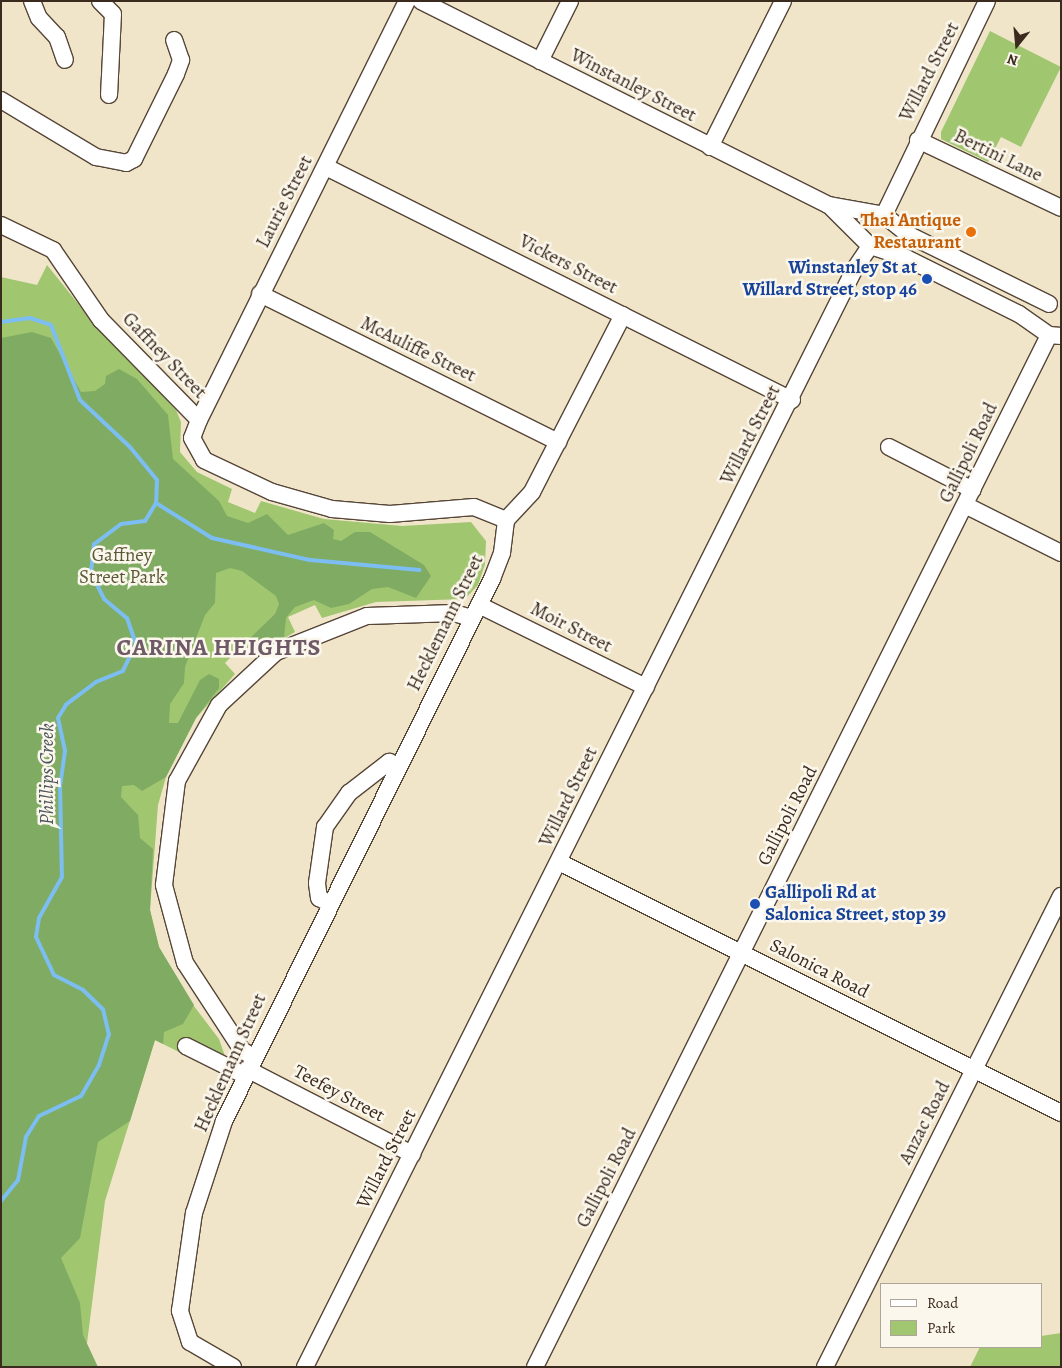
<!DOCTYPE html>
<style>
body{margin:0}
#map{position:relative;width:1062px;height:1368px;overflow:hidden;background:#f1e5c9;font-family:Alegreya,serif}
div>[style]{position:absolute}
[style*='--x']{left:calc(var(--x)*1px);top:calc(var(--y)*1px);width:calc(var(--w)*1px);rotate:calc(var(--a)*1deg)}
.green>*{inset:0;background:#a1c670}
.forest>*{inset:0;background:#80ab62}
.stream>*{height:4px;margin:-2px;padding:0 2px;transform-origin:2px;border-radius:2px;background:#7cbef1}
.roads{filter:drop-shadow(1px 0 #564638) drop-shadow(-1px 0 #564638) drop-shadow(0 1px #564638) drop-shadow(0 -1px #564638)}
.minor>*{height:16px;margin:-8px;padding:0 8px;transform-origin:8px;border-radius:8px;background:#fff}
.dots>*{width:14px;height:14px;translate:-50% -50%;box-sizing:border-box;border:2px solid #fbf7ec;border-radius:50%}
span{translate:-50% -50%;white-space:nowrap;text-align:center;line-height:1.15;-webkit-text-stroke:5px #fbf7ec;paint-order:stroke}
.street-label{font-size:19px;color:#3b2a1e}
.food-label{font-size:19px;color:#c56008;font-weight:700}
.right{translate:-100% -50%;text-align:right}
.transit-label{font-size:19px;color:#164399;font-weight:700}
.left{translate:0 -50%;text-align:left}
.park-label{font-size:19px;color:#5a5937}
.water-label{font-size:20px;color:#4e565d;font-style:italic}
.district-label{font-size:24px;color:#6e5b67;font-weight:700;letter-spacing:1px}
.frame{position:absolute;inset:0;border:2px solid #3b2a1e;pointer-events:none}
.legend{position:absolute;left:880px;top:1283px;width:162px;height:65px;box-sizing:border-box;background:#fbf7ec;border:1px solid #aea59a;margin:0;padding:6px 9px;list-style:none;font-size:15px;color:#3b2a1e}
.legend li{display:flex;align-items:center;gap:10px;height:25px}
.legend b{width:25px;border:1px solid #aea59a}
.north{position:absolute;left:992px;top:20px;width:50px;height:50px;-webkit-text-stroke:4px #fbf7ec;paint-order:stroke;rotate:197deg;font-size:14px;font-weight:700;line-height:20px;text-align:center;color:#3b2a1e}
.north::after{content:'';display:block;margin:auto;width:18px;height:22px;background:#3b2a1e;clip-path:polygon(50% 0,100% 100%,50% 72%,0 100%)}
</style>
<div id="map">
<div class="green">
<i style="clip-path:polygon(990px 31px,1061px 67px,1021px 147px,1001px 137px,988px 162px,941px 139px,941px 132px)"></i>
<i style="clip-path:polygon(47px 265px,96px 326px,176px 410px,181px 422px,180px 452px,197px 472px,232px 489px,228px 502px,255px 513px,261px 501px,324px 519px,402px 526px,471px 522px,486px 541px,485px 564px,478px 585px,465px 599px,376px 602px,322px 618px,315px 605px,288px 617px,295px 632px,255px 655px,244px 644px,225px 663px,235px 674px,196px 718px,166px 777px,158px 805px,150px 910px,159px 947px,184px 993px,219px 1039px,225px 1056px,187px 1037px,179px 1052px,155px 1040px,105px 1201px,84px 1367px,1px 1367px,1px 277px,37px 285px)"></i>
<i style="clip-path:polygon(1061px 1333px,1061px 1367px,970px 1367px,980px 1347px,1041px 1347px,1041px 1336px)"></i>
</div>
<div class="forest">
<i style="clip-path:polygon(32px 332px,51px 338px,81px 392px,95px 391px,105px 384px,106px 376px,119px 369px,137px 379px,168px 415px,173px 459px,219px 501px,227px 516px,248px 523px,267px 514px,288px 535px,324px 523px,334px 530px,333px 539px,341px 541px,355px 532px,370px 532px,424px 565px,431px 576px,416px 598px,388px 587px,372px 589px,349px 604px,331px 608px,314px 600px,295px 607px,286px 618px,284px 637px,255px 655px,244px 644px,275px 614px,279px 604px,276px 596px,242px 571px,230px 568px,216px 573px,215px 603px,205px 615px,185px 667px,184px 683px,170px 704px,169px 723px,178px 723px,200px 680px,209px 674px,219px 679px,219px 688px,196px 718px,166px 777px,142px 791px,134px 785px,122px 786px,121px 797px,138px 815px,140px 838px,153px 849px,150px 910px,159px 947px,194px 1005px,183px 1024px,164px 1032px,163px 1044px,155px 1040px,130px 1121px,98px 1142px,80px 1238px,61px 1258px,80px 1303px,83px 1335px,98px 1367px,1px 1367px,1px 338px)"></i>
</div>
<div class="stream">
<i style="--x:1;--y:322;--w:29;--a:-8"></i>
<i style="--x:30;--y:318;--w:22;--a:18"></i>
<i style="--x:51;--y:325;--w:80;--a:68.9"></i>
<i style="--x:80;--y:400;--w:69;--a:43.2"></i>
<i style="--x:130;--y:447;--w:43;--a:50.7"></i>
<i style="--x:157;--y:480;--w:23;--a:92"></i>
<i style="--x:156;--y:503;--w:21;--a:121"></i>
<i style="--x:145;--y:521;--w:24;--a:173"></i>
<i style="--x:121;--y:524;--w:34;--a:143"></i>
<i style="--x:94;--y:544;--w:29;--a:96"></i>
<i style="--x:91;--y:573;--w:29;--a:63"></i>
<i style="--x:104;--y:599;--w:30;--a:40"></i>
<i style="--x:127;--y:618;--w:28;--a:71"></i>
<i style="--x:136;--y:644;--w:30;--a:116"></i>
<i style="--x:123;--y:671;--w:29;--a:158"></i>
<i style="--x:96;--y:682;--w:38;--a:143"></i>
<i style="--x:66;--y:705;--w:15;--a:122"></i>
<i style="--x:58;--y:718;--w:34;--a:78"></i>
<i style="--x:65;--y:751;--w:34;--a:98"></i>
<i style="--x:60;--y:785;--w:92;--a:88.8"></i>
<i style="--x:62;--y:877;--w:47;--a:119.3"></i>
<i style="--x:39;--y:918;--w:19;--a:99"></i>
<i style="--x:36;--y:937;--w:42;--a:64.7"></i>
<i style="--x:54;--y:975;--w:33;--a:27"></i>
<i style="--x:83;--y:990;--w:28;--a:44"></i>
<i style="--x:103;--y:1009;--w:26;--a:77"></i>
<i style="--x:109;--y:1034;--w:33;--a:108"></i>
<i style="--x:99;--y:1065;--w:36;--a:120"></i>
<i style="--x:81;--y:1096;--w:47;--a:154.5"></i>
<i style="--x:39;--y:1116;--w:25;--a:122"></i>
<i style="--x:26;--y:1137;--w:44;--a:100.5"></i>
<i style="--x:18;--y:1180;--w:27;--a:129"></i>
<i style="--x:156;--y:503;--w:66;--a:32"></i>
<i style="--x:212;--y:538;--w:100;--a:12.7"></i>
<i style="--x:310;--y:560;--w:110;--a:5.2"></i>
</div>
<div class="roads">
<div class="minor">
<i style="--x:32;--y:1;--w:18;--a:68"></i>
<i style="--x:39;--y:18;--w:26;--a:47"></i>
<i style="--x:57;--y:37;--w:24;--a:71"></i>
<i style="--x:100;--y:1;--w:18;--a:45"></i>
<i style="--x:113;--y:14;--w:81;--a:92.8"></i>
<i style="--x:421;--y:1;--w:455;--a:26.6"></i>
<i style="--x:828;--y:205;--w:57;--a:10.1"></i>
<i style="--x:884;--y:215;--w:32;--a:39"></i>
<i style="--x:909;--y:235;--w:156;--a:26.2"></i>
<i style="--x:540;--y:61;--w:67;--a:-63.4"></i>
<i style="--x:1;--y:100;--w:111;--a:31"></i>
<i style="--x:96;--y:157;--w:31;--a:11"></i>
<i style="--x:126;--y:163;--w:9;--a:-27"></i>
<i style="--x:134;--y:159;--w:95;--a:-63.7"></i>
<i style="--x:176;--y:74;--w:15;--a:-70"></i>
<i style="--x:181;--y:60;--w:21;--a:-109"></i>
<i style="--x:918;--y:140;--w:158;--a:25.4"></i>
<i style="--x:710;--y:147;--w:163;--a:-63.4"></i>
<i style="--x:326;--y:167;--w:521;--a:26.57"></i>
<i style="--x:832;--y:208;--w:54;--a:45"></i>
<i style="--x:870;--y:246;--w:38;--a:18"></i>
<i style="--x:906;--y:258;--w:126;--a:26.4"></i>
<i style="--x:1019;--y:314;--w:37;--a:35"></i>
<i style="--x:1049;--y:335;--w:12;--a:5"></i>
<i style="--x:884;--y:215;--w:237;--a:-64.3"></i>
<i style="--x:1;--y:225;--w:58;--a:25.7"></i>
<i style="--x:53;--y:250;--w:85;--a:55.6"></i>
<i style="--x:101;--y:320;--w:140;--a:45.6"></i>
<i style="--x:199;--y:420;--w:19;--a:111"></i>
<i style="--x:192;--y:438;--w:25;--a:61"></i>
<i style="--x:204;--y:460;--w:75;--a:25.2"></i>
<i style="--x:272;--y:492;--w:62;--a:15.8"></i>
<i style="--x:332;--y:509;--w:58;--a:4.9"></i>
<i style="--x:390;--y:514;--w:84;--a:-4.8"></i>
<i style="--x:474;--y:507;--w:35;--a:22"></i>
<i style="--x:260;--y:294;--w:333;--a:26.4"></i>
<i style="--x:199;--y:420;--w:468;--a:-63.6"></i>
<i style="--x:889;--y:447;--w:94;--a:27.1"></i>
<i style="--x:965;--y:505;--w:107;--a:26.6"></i>
<i style="--x:479;--y:605;--w:186;--a:26.2"></i>
<i style="--x:559;--y:862;--w:561;--a:26.57"></i>
<i style="--x:329;--y:903;--w:11;--a:-153"></i>
<i style="--x:319;--y:898;--w:15;--a:-98"></i>
<i style="--x:317;--y:883;--w:57;--a:-81.9"></i>
<i style="--x:325;--y:827;--w:42;--a:-54.8"></i>
<i style="--x:349;--y:793;--w:51;--a:-37.8"></i>
<i style="--x:389;--y:762;--w:9;--a:21"></i>
<i style="--x:186;--y:1046;--w:65;--a:26.6"></i>
<i style="--x:253;--y:1057;--w:13;--a:-148"></i>
<i style="--x:242;--y:1050;--w:104;--a:-123.2"></i>
<i style="--x:185;--y:963;--w:81;--a:-105.1"></i>
<i style="--x:164;--y:885;--w:105;--a:-82.9"></i>
<i style="--x:177;--y:781;--w:87;--a:-61.1"></i>
<i style="--x:219;--y:705;--w:78;--a:-42.9"></i>
<i style="--x:276;--y:652;--w:98;--a:-21.6"></i>
<i style="--x:367;--y:616;--w:87;--a:-2"></i>
<i style="--x:454;--y:613;--w:19;--a:16"></i>
<i style="--x:247;--y:1069;--w:186;--a:27.3"></i>
<i style="--x:233;--y:1367;--w:50;--a:-149.8"></i>
<i style="--x:190;--y:1342;--w:33;--a:-108"></i>
<i style="--x:180;--y:1311;--w:99;--a:-81.9"></i>
<i style="--x:194;--y:1213;--w:97;--a:-71.9"></i>
<i style="--x:224;--y:1121;--w:605;--a:-63.69"></i>
<i style="--x:492;--y:579;--w:28;--a:-69"></i>
<i style="--x:502;--y:553;--w:33;--a:-83"></i>
<i style="--x:506;--y:520;--w:38;--a:-47"></i>
<i style="--x:532;--y:492;--w:199;--a:-62.8"></i>
<i style="--x:305;--y:1367;--w:1227;--a:-63.41"></i>
<i style="--x:854;--y:270;--w:29;--a:-56"></i>
<i style="--x:535;--y:1367;--w:1153;--a:-63.52"></i>
<i style="--x:825;--y:1367;--w:527;--a:-63.39"></i>
</div>
</div>
<div class="dots">
<i style="left:971px;top:232px;background:#e8710a"></i>
<i style="left:927px;top:279px;background:#1a4fb4"></i>
<i style="left:755px;top:904px;background:#1a4fb4"></i>
</div>
<div class="street-label">
<span style="left:930px;top:72px;rotate:-63deg">Willard Street</span>
<span style="left:633px;top:86px;rotate:27deg">Winstanley Street</span>
<span style="left:998px;top:156px;rotate:26deg">Bertini Lane</span>
<span style="left:285px;top:202px;rotate:-63deg">Laurie Street</span>
<span style="left:568px;top:265px;rotate:27deg">Vickers Street</span>
<span style="left:418px;top:350px;rotate:26deg">McAuliffe Street</span>
<span style="left:164px;top:356px;rotate:46deg">Gaffney Street</span>
<span style="left:751px;top:435px;rotate:-63deg">Willard Street</span>
<span style="left:969px;top:453px;rotate:-64deg">Gallipoli Road</span>
<span style="left:446px;top:623px;rotate:-64deg">Hecklemann Street</span>
<span style="left:571px;top:628px;rotate:27deg">Moir Street</span>
<span style="left:569px;top:797px;rotate:-64deg">Willard Street</span>
<span style="left:788px;top:816px;rotate:-63deg">Gallipoli Road</span>
<span style="left:819px;top:969px;rotate:27deg">Salonica Road</span>
<span style="left:231px;top:1063px;rotate:-66deg">Hecklemann Street</span>
<span style="left:339px;top:1094px;rotate:28deg">Teefey Street</span>
<span style="left:925px;top:1123px;rotate:-63deg">Anzac Road</span>
<span style="left:387px;top:1159px;rotate:-63deg">Willard Street</span>
<span style="left:607px;top:1178px;rotate:-63deg">Gallipoli Road</span>
</div>
<div class="food-label">
<span class="right" style="left:961px;top:232px">Thai Antique<br>Restaurant</span>
</div>
<div class="transit-label">
<span class="right" style="left:917px;top:279px">Winstanley St at<br>Willard Street, stop 46</span>
<span class="left" style="left:765px;top:904px">Gallipoli Rd at<br>Salonica Street, stop 39</span>
</div>
<div class="park-label">
<span style="left:122px;top:567px">Gaffney<br>Street Park</span>
</div>
<div class="water-label">
<span style="left:46px;top:774px;rotate:-90deg">Phillips Creek</span>
</div>
<div class="district-label">
<span style="left:219px;top:648px">CARINA HEIGHTS</span>
</div>
<div class="frame"></div>
<ul class="legend">
<li><b style="height:6px;background:#fff"></b>Road</li>
<li><b style="height:14px;background:#a1c670"></b>Park</li>
</ul>
<div class="north">N</div>
</div>
